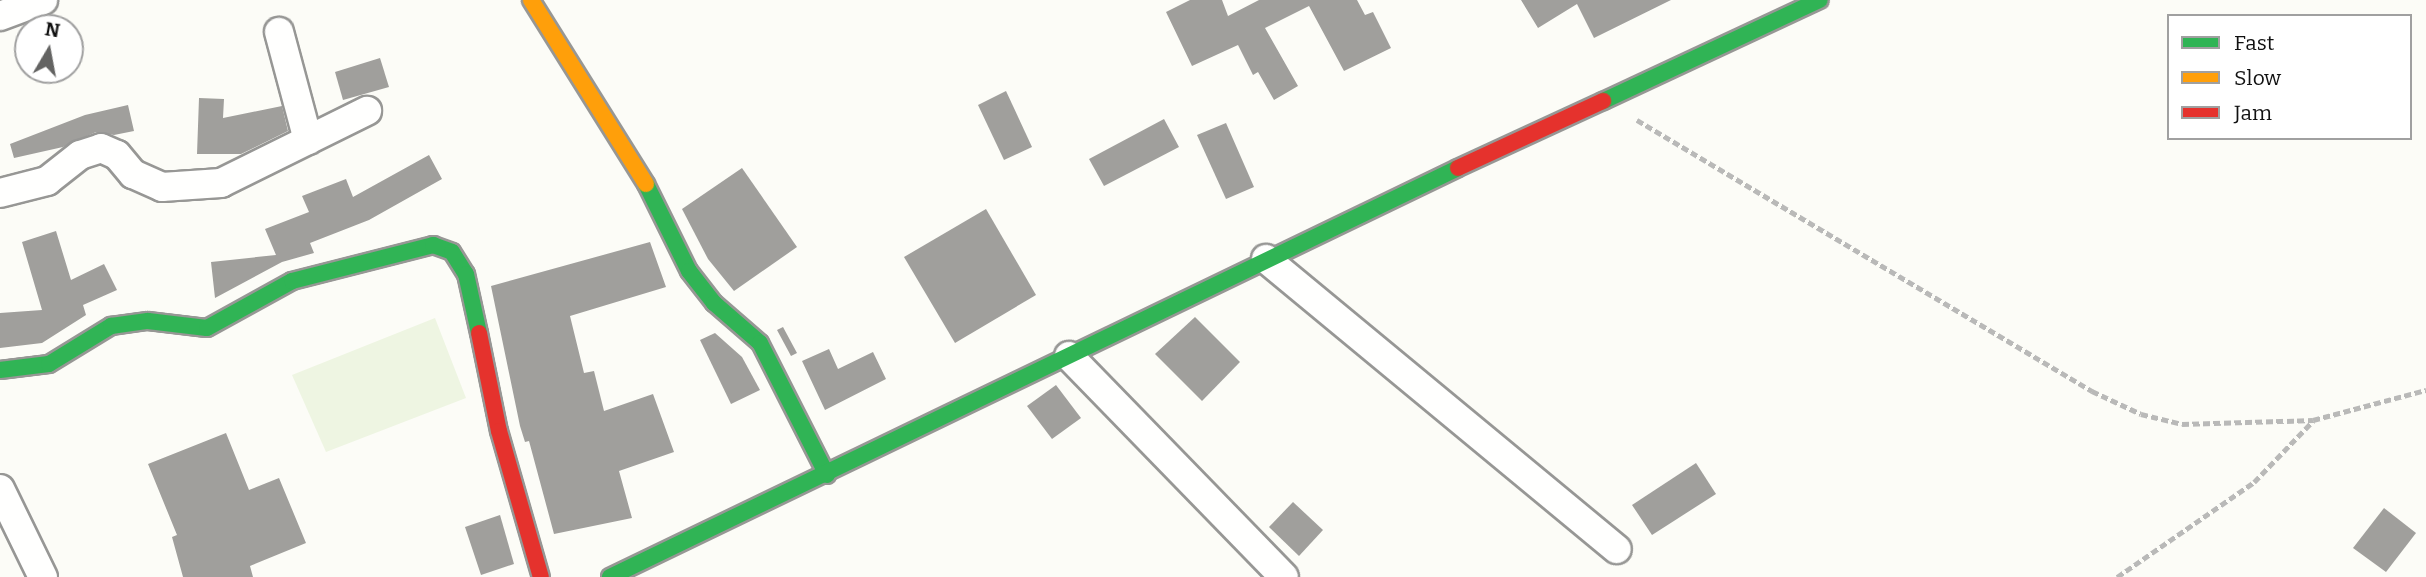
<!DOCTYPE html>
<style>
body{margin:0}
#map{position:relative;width:2426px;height:577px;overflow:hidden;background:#fcfcf7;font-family:Bitter,serif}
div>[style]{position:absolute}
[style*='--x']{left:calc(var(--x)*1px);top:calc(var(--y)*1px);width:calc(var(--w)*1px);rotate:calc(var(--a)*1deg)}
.pitch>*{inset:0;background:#eef5e2}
.building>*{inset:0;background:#a09f9c}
.path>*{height:4.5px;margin-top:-2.25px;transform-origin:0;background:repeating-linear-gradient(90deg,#b9b9b8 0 7px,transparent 0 10.5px)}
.roads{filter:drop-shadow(2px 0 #979795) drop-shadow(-2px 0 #979795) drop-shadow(0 2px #979795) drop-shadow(0 -2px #979795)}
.street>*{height:28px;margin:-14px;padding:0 14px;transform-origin:14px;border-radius:14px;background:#fffffe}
.fast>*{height:16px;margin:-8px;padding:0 8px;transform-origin:8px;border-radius:8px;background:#30b455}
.slow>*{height:16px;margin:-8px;padding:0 8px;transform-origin:8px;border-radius:8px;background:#ff9f0a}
.jam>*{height:16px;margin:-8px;padding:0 8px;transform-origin:8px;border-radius:8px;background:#e5322d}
span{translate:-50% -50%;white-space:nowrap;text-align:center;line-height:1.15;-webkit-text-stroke:7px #fff;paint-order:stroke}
.legend{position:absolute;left:2167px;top:14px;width:245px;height:126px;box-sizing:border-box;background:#fff;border:2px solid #a0a0a0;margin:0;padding:9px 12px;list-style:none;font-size:21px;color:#111}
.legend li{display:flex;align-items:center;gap:14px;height:35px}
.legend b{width:35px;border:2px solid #a0a0a0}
.north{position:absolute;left:14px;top:14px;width:70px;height:70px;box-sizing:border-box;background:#fff;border:2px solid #a0a0a0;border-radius:50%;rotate:10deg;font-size:19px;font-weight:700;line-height:28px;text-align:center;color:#111}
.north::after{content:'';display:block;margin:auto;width:24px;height:32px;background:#636362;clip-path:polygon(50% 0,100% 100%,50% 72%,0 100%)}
</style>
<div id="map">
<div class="pitch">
<i style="clip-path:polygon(435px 318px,466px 398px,326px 452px,292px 375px)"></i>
</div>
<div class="building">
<i style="clip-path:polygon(1190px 0,1222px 0,1228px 16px,1259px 0,1357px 0,1365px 15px,1373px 12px,1391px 48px,1344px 71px,1309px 6px,1265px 28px,1298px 86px,1274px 100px,1258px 72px,1253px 75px,1238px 45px,1192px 66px,1166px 12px)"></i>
<i style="clip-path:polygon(1521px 0,1671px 0,1594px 38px,1577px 4px,1538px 28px)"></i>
<i style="clip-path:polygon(380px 58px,389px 87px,343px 100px,335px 72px)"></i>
<i style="clip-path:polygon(1006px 91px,1032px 147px,1004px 160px,978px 105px)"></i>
<i style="clip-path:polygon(199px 98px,224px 99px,223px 118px,282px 106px,288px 131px,241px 154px,197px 154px)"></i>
<i style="clip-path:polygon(128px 105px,134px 131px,114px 135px,96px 132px,63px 147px,14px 158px,10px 144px,85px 115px)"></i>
<i style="clip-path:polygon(1164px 119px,1179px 147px,1104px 186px,1089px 159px)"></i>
<i style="clip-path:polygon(1226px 123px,1254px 187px,1226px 199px,1197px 135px)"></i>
<i style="clip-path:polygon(429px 155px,442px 179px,369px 220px,310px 243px,314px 253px,282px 262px,215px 298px,211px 262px,276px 255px,265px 229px,309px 212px,302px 196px,346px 179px,353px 197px)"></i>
<i style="clip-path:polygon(742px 168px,797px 247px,734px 291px,708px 259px,682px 209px)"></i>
<i style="clip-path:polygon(986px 209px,1036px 295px,955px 343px,904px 257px)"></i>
<i style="clip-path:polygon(56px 231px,71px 280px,104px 264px,117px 290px,83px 305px,86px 315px,42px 343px,0 348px,0 313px,42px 310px,22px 242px)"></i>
<i style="clip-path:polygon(650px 242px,666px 287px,570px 316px,584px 373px,594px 371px,604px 411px,653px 394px,674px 452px,619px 471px,632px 518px,554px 534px,529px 441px,525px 442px,520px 426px,491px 286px)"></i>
<i style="clip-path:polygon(1195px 317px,1240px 362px,1202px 401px,1155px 354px)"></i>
<i style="clip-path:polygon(783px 327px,797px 353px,791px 356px,777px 330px)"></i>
<i style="clip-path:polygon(715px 333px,742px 357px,760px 390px,731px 404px,700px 340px)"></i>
<i style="clip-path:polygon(829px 349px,838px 369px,873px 352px,886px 379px,825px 410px,802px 361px)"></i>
<i style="clip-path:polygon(1056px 385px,1081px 418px,1052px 439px,1027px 406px)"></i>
<i style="clip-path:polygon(226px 433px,249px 490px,279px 478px,306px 543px,250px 566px,253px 577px,183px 577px,172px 537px,177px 535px,148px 464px)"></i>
<i style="clip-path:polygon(1696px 463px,1716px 494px,1652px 535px,1632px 505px)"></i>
<i style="clip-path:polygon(1293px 502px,1323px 530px,1299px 556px,1269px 527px)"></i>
<i style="clip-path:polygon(2384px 508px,2416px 533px,2386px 572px,2353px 548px)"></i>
<i style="clip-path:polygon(500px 515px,514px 564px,481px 575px,465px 527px)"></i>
</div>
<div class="path">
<i style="--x:1637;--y:120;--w:530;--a:30.78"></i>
<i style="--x:2092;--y:391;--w:54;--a:25.1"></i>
<i style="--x:2141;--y:414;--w:42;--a:13.7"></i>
<i style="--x:2182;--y:424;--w:131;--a:-1.7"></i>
<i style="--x:2313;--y:420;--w:117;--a:-14.9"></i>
<i style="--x:2117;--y:577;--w:167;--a:-34.7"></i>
<i style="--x:2254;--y:482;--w:85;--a:-46"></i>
</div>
<div class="roads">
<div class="street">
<i style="--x:0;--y:16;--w:46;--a:-20.4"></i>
<i style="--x:279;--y:32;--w:112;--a:75"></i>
<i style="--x:0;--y:193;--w:49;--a:-14.3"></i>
<i style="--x:47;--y:181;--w:42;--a:-38.2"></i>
<i style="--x:80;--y:155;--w:22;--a:-18"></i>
<i style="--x:101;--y:148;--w:17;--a:24"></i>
<i style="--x:117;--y:155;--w:25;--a:50"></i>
<i style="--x:133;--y:174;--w:32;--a:24"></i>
<i style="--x:162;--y:187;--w:59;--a:-3.9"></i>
<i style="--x:221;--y:183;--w:163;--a:-26.3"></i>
<i style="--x:1266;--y:259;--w:455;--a:39.6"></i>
<i style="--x:1069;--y:356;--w:308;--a:45.8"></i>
<i style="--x:0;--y:489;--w:98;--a:64"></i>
</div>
<div class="fast">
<i style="--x:1603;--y:101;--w:239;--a:-25"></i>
<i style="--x:646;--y:184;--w:97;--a:63.7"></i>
<i style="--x:689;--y:271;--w:41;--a:52"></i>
<i style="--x:714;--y:303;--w:61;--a:41"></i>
<i style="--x:760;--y:343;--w:148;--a:63.1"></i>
<i style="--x:0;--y:370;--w:49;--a:-7"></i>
<i style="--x:49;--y:364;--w:73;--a:-31.5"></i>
<i style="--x:111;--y:326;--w:37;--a:-8"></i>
<i style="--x:148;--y:321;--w:59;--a:6.8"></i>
<i style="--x:207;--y:328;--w:97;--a:-28.9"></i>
<i style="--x:292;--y:281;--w:146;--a:-14.3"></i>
<i style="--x:433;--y:245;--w:20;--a:20"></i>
<i style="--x:452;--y:252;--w:26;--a:58"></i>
<i style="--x:466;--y:274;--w:60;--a:77.6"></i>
<i style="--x:610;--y:577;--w:941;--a:-25.75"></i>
</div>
<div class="slow">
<i style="--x:531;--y:0;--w:217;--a:58"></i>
</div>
<div class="jam">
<i style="--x:1458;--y:168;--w:160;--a:-24.8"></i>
<i style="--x:479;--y:333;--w:100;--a:78.5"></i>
<i style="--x:499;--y:431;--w:152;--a:74"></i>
</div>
</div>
<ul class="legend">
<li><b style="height:9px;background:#30b455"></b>Fast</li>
<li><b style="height:9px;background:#ff9f0a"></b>Slow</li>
<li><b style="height:9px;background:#e5322d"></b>Jam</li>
</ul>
<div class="north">N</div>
</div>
